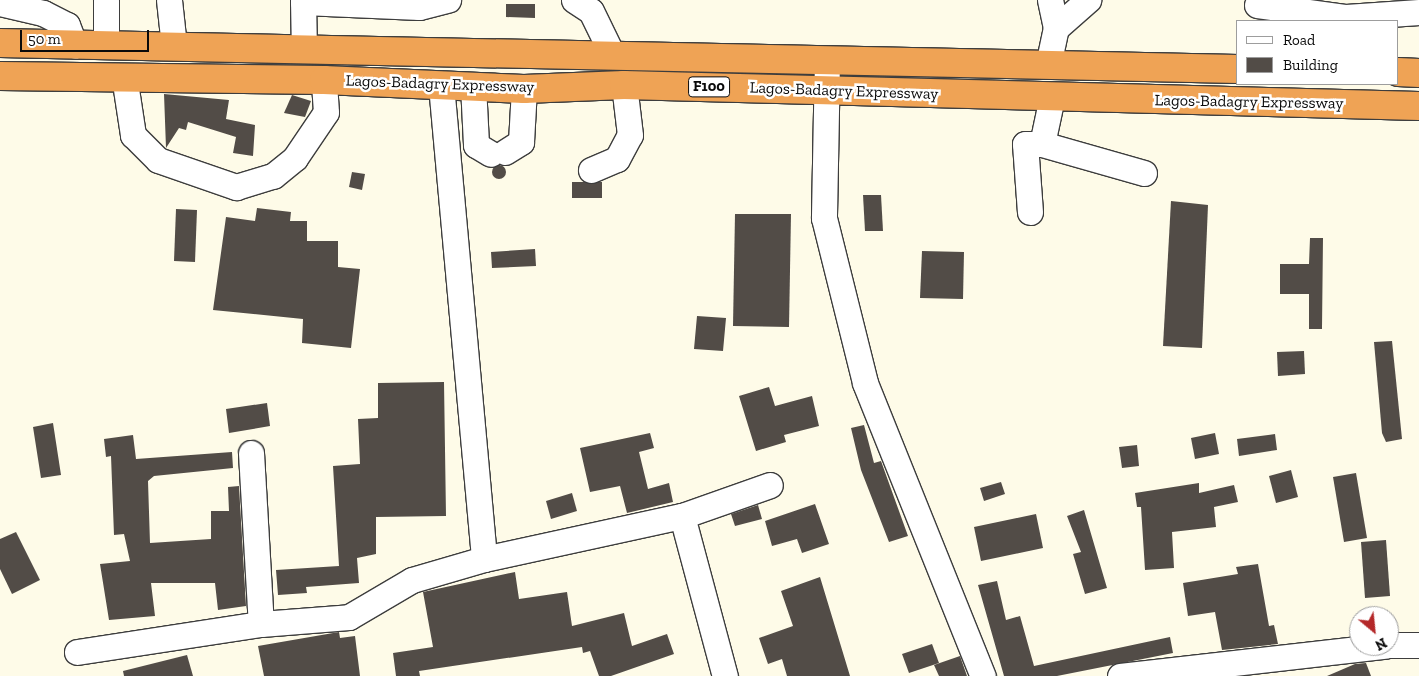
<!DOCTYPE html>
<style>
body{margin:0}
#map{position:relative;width:1419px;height:676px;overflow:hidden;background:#fefbe8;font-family:"Zilla Slab",serif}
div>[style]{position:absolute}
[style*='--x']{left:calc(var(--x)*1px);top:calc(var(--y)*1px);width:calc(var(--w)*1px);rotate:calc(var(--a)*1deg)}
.building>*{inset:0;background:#524c47}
.round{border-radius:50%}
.roads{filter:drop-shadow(1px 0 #3d3d3d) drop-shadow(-1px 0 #3d3d3d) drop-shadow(0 1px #3d3d3d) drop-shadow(0 -1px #3d3d3d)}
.minor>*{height:25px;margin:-12.5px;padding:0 12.5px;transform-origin:12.5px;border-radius:12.5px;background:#fff}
.highway>*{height:28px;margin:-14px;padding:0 14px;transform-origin:14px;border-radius:14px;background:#efa355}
span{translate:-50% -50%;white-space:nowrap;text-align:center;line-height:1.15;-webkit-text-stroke:5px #fff;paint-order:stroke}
.shield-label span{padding:1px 4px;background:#fff;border:1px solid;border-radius:4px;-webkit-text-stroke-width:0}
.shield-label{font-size:15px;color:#0a0a0a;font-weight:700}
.street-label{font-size:16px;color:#0a0a0a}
.legend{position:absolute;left:1236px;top:20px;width:162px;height:65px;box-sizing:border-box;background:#fff;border:1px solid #9d9d9d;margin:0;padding:6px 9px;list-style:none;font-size:15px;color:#0a0a0a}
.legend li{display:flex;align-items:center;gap:10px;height:25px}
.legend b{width:25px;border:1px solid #9d9d9d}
.north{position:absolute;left:1349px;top:606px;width:50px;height:50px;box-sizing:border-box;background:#fff;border:1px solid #9d9d9d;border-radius:50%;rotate:152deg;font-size:14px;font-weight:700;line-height:20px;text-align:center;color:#0a0a0a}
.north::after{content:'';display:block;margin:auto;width:18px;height:22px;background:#b42829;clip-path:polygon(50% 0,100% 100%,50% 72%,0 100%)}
.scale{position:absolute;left:20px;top:30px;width:129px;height:22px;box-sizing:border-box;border:2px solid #0a0a0a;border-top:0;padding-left:6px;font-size:15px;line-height:18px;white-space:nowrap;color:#0a0a0a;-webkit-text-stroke:4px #fff;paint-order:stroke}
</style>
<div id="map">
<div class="building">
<i style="clip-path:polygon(506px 4px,535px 4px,535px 18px,506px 17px)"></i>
<i style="clip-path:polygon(164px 94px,229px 100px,226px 119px,255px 125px,253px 156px,233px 153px,236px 137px,188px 122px,186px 130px,179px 128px,166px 148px)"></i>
<i style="clip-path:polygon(292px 95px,311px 101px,305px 117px,284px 113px)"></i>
<i class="round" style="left:492px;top:165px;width:14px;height:14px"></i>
<i style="clip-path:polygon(352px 172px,365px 174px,362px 190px,349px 187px)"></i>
<i style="clip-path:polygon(572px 182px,602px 182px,602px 198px,572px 198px)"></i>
<i style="clip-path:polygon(863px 195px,881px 195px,883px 231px,865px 231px)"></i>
<i style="clip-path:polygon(1171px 201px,1208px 205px,1202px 348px,1163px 346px)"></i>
<i style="clip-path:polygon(257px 208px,291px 212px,290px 221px,307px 221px,307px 241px,338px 241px,338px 267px,360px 269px,351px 348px,302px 343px,303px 319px,213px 310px,226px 217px,255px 221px)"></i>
<i style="clip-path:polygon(176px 209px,197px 210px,195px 262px,174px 261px)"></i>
<i style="clip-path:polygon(735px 214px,791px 214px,789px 327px,733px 326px)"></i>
<i style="clip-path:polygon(1310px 238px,1323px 238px,1322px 329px,1309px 329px,1309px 294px,1280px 294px,1280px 264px,1309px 264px)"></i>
<i style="clip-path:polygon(535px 249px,536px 266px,492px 268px,491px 252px)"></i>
<i style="clip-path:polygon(922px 251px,964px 252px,963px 299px,920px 298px)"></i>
<i style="clip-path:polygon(697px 316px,726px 318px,723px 351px,694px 349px)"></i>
<i style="clip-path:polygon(1392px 341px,1402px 439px,1386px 442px,1382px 433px,1374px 342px)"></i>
<i style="clip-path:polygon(1304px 351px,1305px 374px,1278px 376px,1277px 352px)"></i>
<i style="clip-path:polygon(444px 382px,446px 516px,376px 517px,376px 554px,357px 558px,359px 583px,306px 587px,307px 593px,278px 595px,276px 570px,339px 566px,333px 466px,360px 464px,358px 419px,378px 418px,378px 383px)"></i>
<i style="clip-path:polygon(769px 387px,775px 406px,812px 396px,819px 426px,784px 435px,786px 442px,756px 451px,739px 396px)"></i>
<i style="clip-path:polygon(267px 403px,270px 426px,229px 433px,226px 409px)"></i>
<i style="clip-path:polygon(53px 423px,61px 475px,41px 478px,33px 427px)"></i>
<i style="clip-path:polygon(864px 425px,874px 463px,881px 461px,908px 536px,889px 542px,861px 470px,851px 428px)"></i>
<i style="clip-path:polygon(650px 433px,654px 448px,639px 452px,648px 489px,669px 483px,673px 502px,627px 513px,620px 486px,590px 492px,580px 448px)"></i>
<i style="clip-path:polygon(1215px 433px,1219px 454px,1195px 459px,1191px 438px)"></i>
<i style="clip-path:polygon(1275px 434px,1277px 450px,1239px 456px,1237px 439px)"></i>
<i style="clip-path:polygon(133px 435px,136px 459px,232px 452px,233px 468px,154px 476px,148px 481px,150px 543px,211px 539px,211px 511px,229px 511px,228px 487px,239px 486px,246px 606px,218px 610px,215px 583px,151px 583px,155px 616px,109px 620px,100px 564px,130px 561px,124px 534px,114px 535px,111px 456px,106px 457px,104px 439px)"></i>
<i style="clip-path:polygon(1137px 445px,1139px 466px,1122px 468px,1119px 447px)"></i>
<i style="clip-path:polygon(1291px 470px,1298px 497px,1276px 503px,1269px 476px)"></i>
<i style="clip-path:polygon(1356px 473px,1367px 538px,1344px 542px,1333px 477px)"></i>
<i style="clip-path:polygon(1001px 482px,1005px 494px,984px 501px,980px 488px)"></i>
<i style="clip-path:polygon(1199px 483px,1199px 493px,1234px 485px,1238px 502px,1214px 507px,1216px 527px,1172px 532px,1174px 568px,1145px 570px,1141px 507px,1137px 507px,1135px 493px)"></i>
<i style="clip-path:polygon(572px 493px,577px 511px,551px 519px,546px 501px)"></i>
<i style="clip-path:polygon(815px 504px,829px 544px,802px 553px,797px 539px,772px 546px,765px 521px)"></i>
<i style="clip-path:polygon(758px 505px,762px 519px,735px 526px,731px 514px)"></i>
<i style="clip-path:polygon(1084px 510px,1107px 588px,1085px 594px,1073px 554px,1081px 552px,1067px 516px)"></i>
<i style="clip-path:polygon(1036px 514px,1043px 548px,981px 561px,974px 527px)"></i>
<i style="clip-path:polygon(16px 532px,40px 580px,12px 594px,0 569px,0 539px)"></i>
<i style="clip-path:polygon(1386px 540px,1390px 596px,1365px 598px,1361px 542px)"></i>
<i style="clip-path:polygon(1258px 564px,1269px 626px,1274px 625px,1278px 644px,1222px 650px,1215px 612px,1188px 616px,1183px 583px,1238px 574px,1236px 567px)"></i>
<i style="clip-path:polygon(515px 572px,519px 599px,567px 592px,572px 626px,624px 613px,632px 646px,667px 634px,674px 654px,611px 676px,599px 676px,590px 651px,583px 653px,582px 647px,419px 671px,420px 676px,396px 676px,393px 653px,433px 647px,423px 592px)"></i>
<i style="clip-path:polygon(820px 577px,850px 676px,787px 676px,782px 659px,768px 664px,759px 638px,793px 626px,781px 591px)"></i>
<i style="clip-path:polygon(997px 581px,1006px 620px,1020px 616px,1034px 666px,1170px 637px,1173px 653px,1057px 676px,1004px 676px,978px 585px)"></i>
<i style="clip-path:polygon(339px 632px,340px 638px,355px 636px,360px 676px,264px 676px,258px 646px)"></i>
<i style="clip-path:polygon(932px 644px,939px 663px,909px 673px,902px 654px)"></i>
<i style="clip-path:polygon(187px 655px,193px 676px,124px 676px,123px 671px)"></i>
<i style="clip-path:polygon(960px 656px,967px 676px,939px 676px,934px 665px)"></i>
<i style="clip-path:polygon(1366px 663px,1371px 676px,1327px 676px,1355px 664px)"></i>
</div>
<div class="roads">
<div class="minor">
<i style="--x:169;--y:0;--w:46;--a:83.8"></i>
<i style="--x:303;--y:0;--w:50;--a:88.9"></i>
<i style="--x:574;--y:0;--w:20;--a:33"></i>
<i style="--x:591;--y:11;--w:48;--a:64"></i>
<i style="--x:303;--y:2;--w:116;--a:2.5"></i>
<i style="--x:419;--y:7;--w:30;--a:-14"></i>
<i style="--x:0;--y:3;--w:44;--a:13.1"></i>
<i style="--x:43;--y:13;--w:27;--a:27"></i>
<i style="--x:67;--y:25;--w:22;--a:69"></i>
<i style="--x:1257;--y:5;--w:90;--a:7.7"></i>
<i style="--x:1346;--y:17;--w:73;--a:-3.9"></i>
<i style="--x:1056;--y:28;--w:43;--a:-41.2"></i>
<i style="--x:106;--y:45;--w:45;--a:-90"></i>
<i style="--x:827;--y:59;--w:159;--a:91.1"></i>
<i style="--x:824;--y:218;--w:170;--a:76"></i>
<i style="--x:865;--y:383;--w:316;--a:68.1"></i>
<i style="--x:1048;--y:65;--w:38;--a:-78"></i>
<i style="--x:1056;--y:28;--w:29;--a:-102"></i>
<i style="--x:124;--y:76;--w:60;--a:81.3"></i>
<i style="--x:133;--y:135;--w:35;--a:45"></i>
<i style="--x:158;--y:160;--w:83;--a:19.1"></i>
<i style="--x:236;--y:187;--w:39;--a:-17"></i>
<i style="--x:273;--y:176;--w:28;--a:-39"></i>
<i style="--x:295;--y:158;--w:55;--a:-56"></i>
<i style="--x:326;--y:112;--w:32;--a:-94"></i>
<i style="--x:441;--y:85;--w:476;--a:84.8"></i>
<i style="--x:473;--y:85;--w:60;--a:87.1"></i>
<i style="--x:476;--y:145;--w:17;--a:31"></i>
<i style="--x:1042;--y:144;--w:106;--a:15.9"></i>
<i style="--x:505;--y:152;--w:19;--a:-32"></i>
<i style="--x:521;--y:142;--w:53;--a:-86.8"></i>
<i style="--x:591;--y:170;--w:28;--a:-23"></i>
<i style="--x:617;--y:159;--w:27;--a:-62"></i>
<i style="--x:630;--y:135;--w:50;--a:-96.8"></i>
<i style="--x:1030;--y:212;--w:68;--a:-94.2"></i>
<i style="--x:1025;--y:144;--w:17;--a:0"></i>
<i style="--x:1042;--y:144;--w:48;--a:-78"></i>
<i style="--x:251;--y:453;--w:171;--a:86.7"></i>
<i style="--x:682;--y:516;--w:166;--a:75"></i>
<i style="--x:1389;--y:645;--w:30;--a:0"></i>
<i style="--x:77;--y:652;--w:186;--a:-8.7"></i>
<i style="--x:261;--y:624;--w:88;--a:-4.5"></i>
<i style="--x:349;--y:617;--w:73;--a:-30.4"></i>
<i style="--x:412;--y:580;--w:75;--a:-16.3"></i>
<i style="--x:484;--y:559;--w:203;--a:-12.3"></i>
<i style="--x:682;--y:516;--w:93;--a:-19.4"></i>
<i style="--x:1120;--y:676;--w:266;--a:-6.5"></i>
</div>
<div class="highway">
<i style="--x:0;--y:43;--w:1238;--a:1.2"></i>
<i style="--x:1398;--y:72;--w:21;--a:3"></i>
<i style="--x:0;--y:76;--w:324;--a:0.7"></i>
<i style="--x:324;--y:80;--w:200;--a:2.6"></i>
<i style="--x:524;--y:89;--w:100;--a:-2.3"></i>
<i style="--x:624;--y:85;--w:795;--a:1.51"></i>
</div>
</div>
<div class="shield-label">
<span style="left:709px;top:87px">F100</span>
</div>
<div class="street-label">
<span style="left:440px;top:84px;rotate:2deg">Lagos-Badagry Expressway</span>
<span style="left:844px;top:91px;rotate:2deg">Lagos-Badagry Expressway</span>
<span style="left:1249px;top:102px;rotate:1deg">Lagos-Badagry Expressway</span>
</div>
<ul class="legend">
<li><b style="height:6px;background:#fff"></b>Road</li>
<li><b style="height:14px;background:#524c47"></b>Building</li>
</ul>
<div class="north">N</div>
<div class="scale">50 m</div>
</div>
